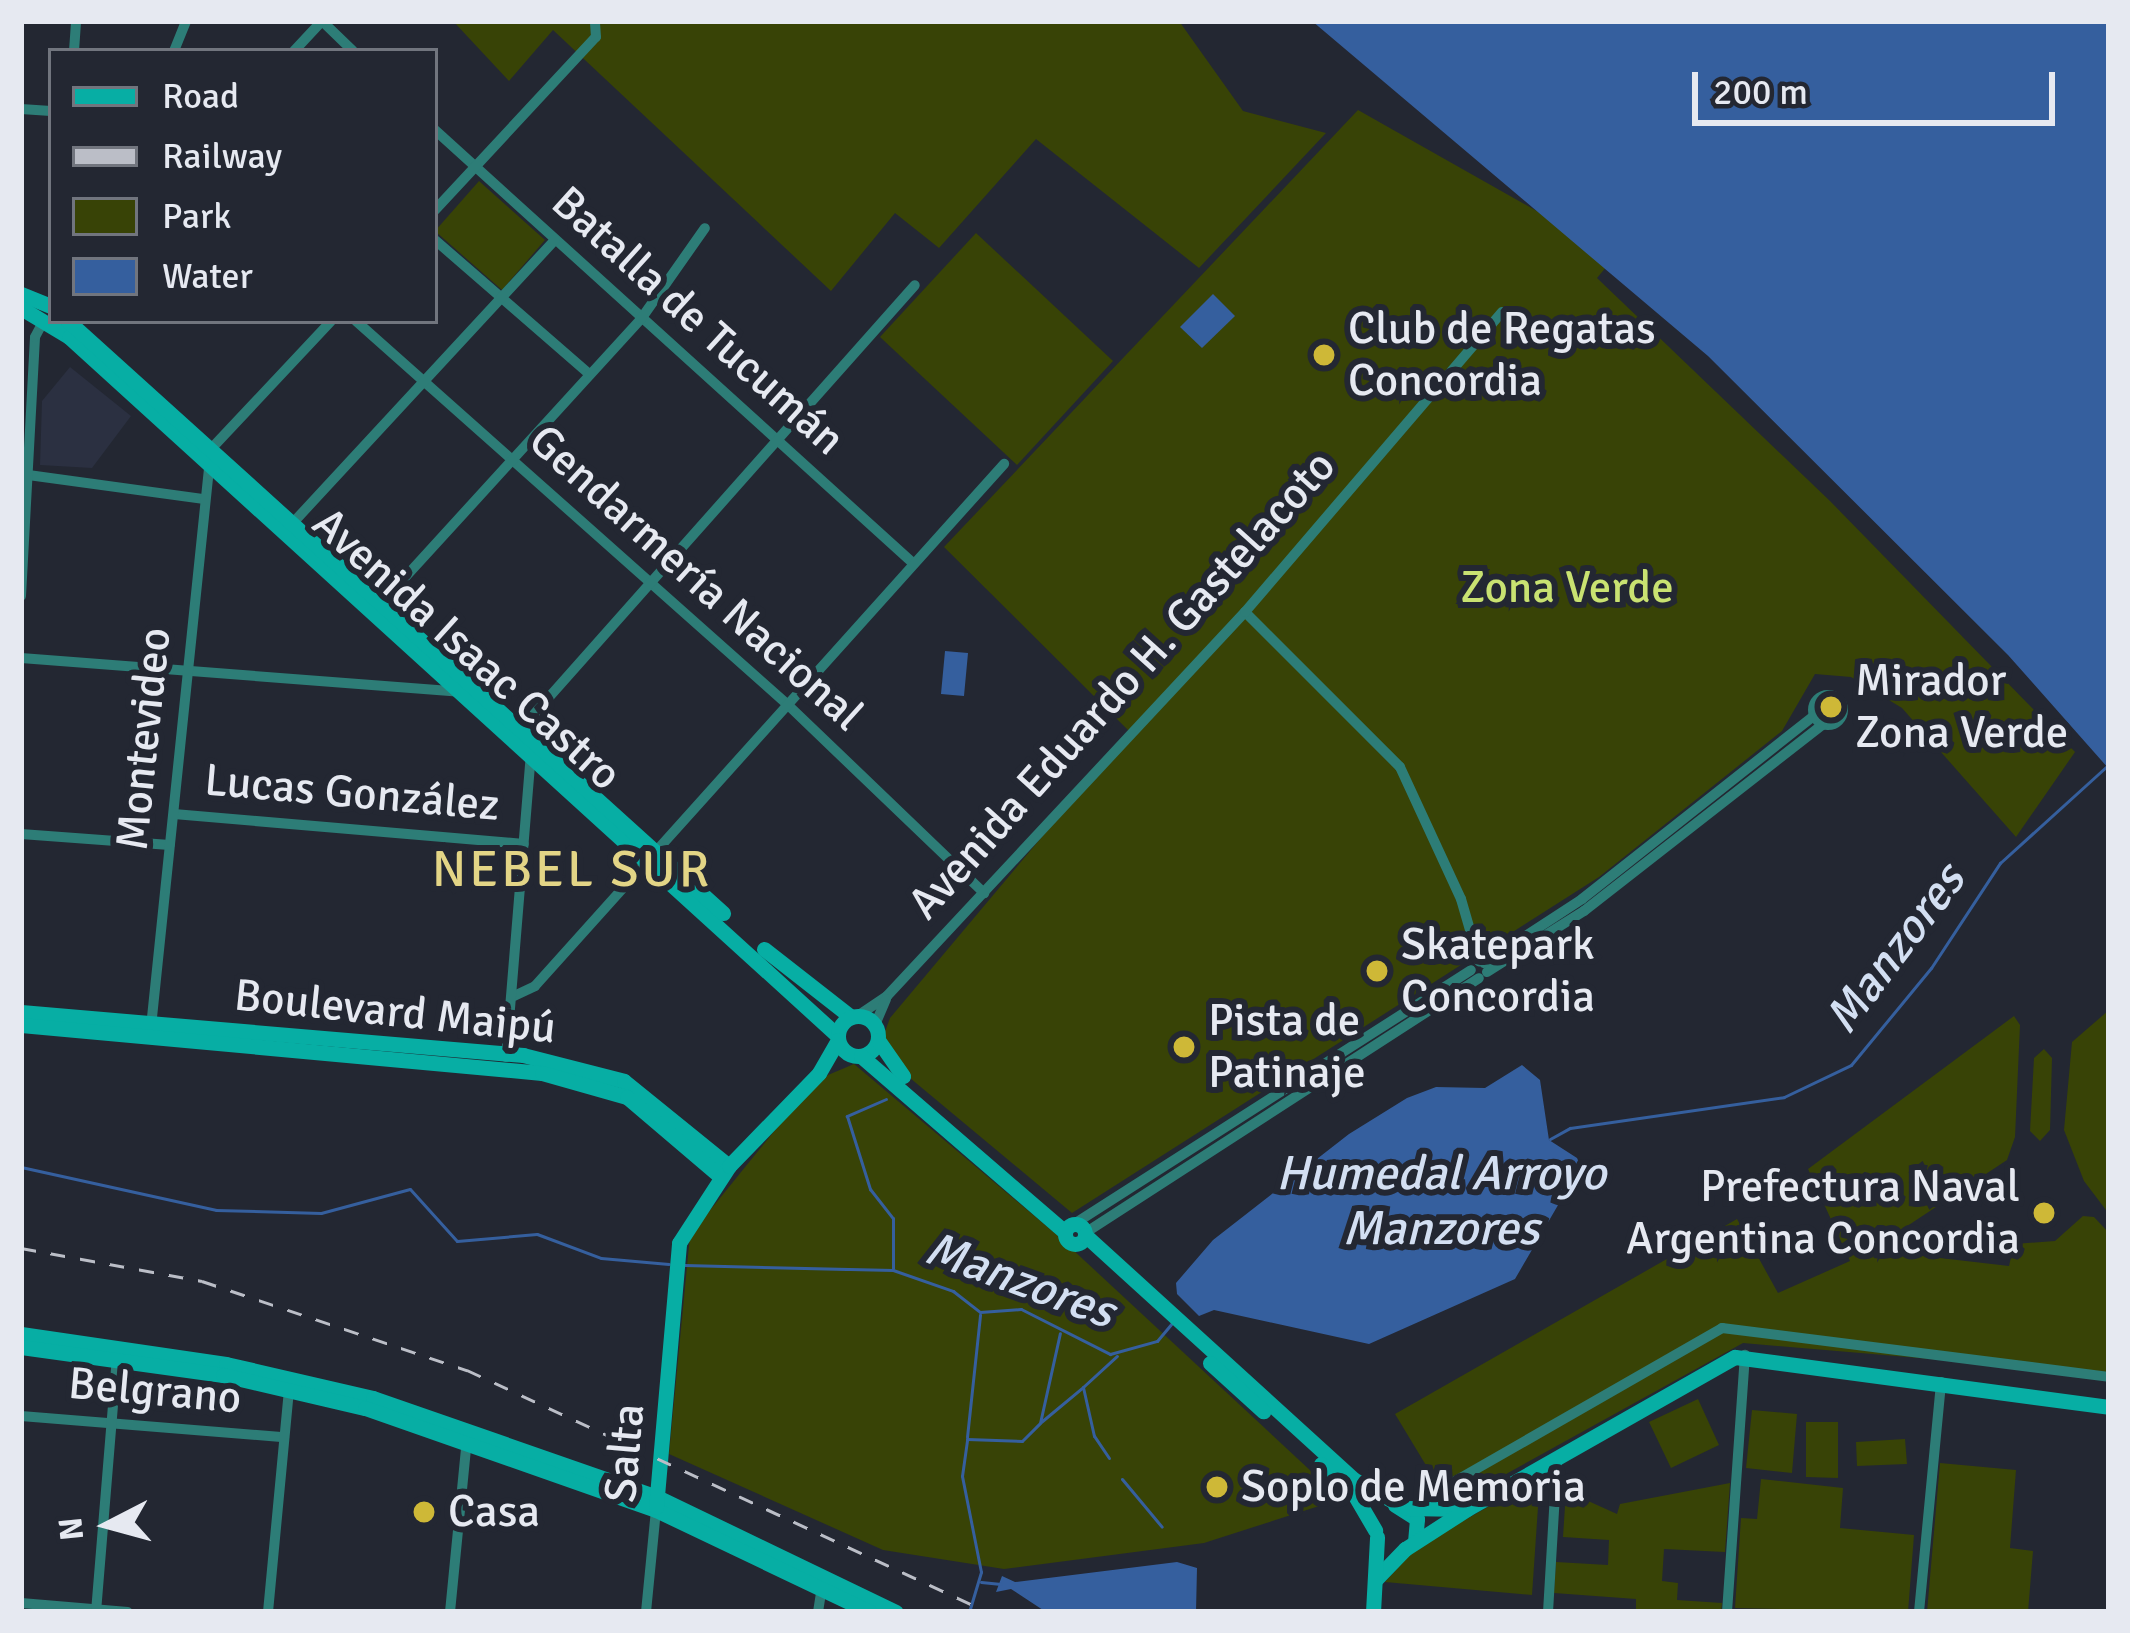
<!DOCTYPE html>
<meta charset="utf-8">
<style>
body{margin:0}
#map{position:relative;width:2130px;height:1633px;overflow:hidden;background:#232732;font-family:Signika,sans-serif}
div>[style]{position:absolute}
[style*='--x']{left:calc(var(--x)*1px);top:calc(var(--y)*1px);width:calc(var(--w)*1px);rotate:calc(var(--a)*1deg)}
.built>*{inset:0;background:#2b3041}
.green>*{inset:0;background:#384306}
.water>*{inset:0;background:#355f9e}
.stream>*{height:3px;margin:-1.5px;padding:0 1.5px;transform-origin:1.5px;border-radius:1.5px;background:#355f9e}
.street>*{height:10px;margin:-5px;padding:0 5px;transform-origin:5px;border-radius:5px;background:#2d7d77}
.street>.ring{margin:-5px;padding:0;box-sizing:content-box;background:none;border:10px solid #2d7d77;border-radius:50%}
.secondary>*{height:15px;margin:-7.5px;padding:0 7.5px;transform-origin:7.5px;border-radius:7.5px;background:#07aea4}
.secondary>.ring{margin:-7.5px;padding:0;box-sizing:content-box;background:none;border:15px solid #07aea4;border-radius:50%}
.rail>*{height:3px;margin-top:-1.5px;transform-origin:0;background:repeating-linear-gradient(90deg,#bbbec7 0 15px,transparent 0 30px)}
.dots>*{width:33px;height:33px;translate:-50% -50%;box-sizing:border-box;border:6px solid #232732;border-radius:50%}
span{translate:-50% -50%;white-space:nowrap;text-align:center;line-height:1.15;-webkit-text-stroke:12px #232732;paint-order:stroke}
.street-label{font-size:45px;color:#e6e9f1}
.poi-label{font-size:45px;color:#e6e9f1}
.left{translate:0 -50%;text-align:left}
.right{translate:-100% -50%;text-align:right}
.park-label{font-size:45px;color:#c9e271}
.water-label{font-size:48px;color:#d3dff2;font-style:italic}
.quarter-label{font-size:51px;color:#e3d586;letter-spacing:3px}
.frame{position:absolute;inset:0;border:24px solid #e6e9f1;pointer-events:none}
.legend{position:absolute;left:48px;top:48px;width:390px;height:276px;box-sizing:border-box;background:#232732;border:3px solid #71757e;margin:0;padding:15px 21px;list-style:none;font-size:36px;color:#e6e9f1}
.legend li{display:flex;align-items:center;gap:24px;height:60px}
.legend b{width:60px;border:3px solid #71757e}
.north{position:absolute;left:48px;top:1465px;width:120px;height:120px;-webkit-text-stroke:9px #232732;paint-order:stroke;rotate:264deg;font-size:33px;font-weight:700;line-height:48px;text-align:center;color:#e6e9f1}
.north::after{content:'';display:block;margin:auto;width:42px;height:54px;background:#e6e9f1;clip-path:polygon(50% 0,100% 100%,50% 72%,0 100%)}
.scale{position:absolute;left:1692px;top:72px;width:363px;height:54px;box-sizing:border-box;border:6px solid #e6e9f1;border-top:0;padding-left:15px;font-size:36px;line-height:42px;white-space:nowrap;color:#e6e9f1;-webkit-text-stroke:9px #232732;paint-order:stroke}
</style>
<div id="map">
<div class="built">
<i style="clip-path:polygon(70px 367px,131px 416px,92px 468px,40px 465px,42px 401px)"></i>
</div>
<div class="green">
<i style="clip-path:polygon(453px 21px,1179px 21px,1243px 111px,1326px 133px,1199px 268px,1036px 139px,939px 248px,895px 213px,831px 291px,553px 30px,509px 81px)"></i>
<i style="clip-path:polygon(1358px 110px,1542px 214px,1607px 266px,1597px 278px,1830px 501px,2075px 752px,2016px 837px,1902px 708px,1851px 677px,1815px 674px,1782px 731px,1599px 877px,1072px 1213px,898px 1068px,883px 1037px,890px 1018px,1130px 732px,944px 547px)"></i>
<i style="clip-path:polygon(479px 181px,545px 240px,502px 290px,435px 231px)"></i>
<i style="clip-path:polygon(976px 233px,1113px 361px,1017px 465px,880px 337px)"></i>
<i style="clip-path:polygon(2109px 1010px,2109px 1214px,2084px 1181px,2064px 1130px,2072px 1042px)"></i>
<i style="clip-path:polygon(2014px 1016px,2020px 1025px,2015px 1137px,2007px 1160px,1871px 1250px,2009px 1266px,2014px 1244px,2055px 1241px,2083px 1216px,2094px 1217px,2109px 1233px,2109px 1374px,1743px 1343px,1450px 1505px,1395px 1414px,1737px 1219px,1778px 1293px,1850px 1261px,1808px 1169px)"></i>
<i style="clip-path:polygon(2044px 1049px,2052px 1058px,2050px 1130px,2040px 1141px,2030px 1131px,2034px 1058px)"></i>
<i style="clip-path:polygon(854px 1064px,1057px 1235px,1341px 1499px,1204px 1543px,1004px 1569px,883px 1550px,669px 1454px,690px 1235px,784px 1119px,828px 1075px)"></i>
<i style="clip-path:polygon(1698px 1399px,1719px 1445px,1671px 1468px,1649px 1422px)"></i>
<i style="clip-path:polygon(1752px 1410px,1797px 1414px,1792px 1473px,1746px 1468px)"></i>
<i style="clip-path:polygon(1806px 1422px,1838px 1422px,1838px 1478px,1806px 1477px)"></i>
<i style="clip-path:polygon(1905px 1439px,1907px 1464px,1857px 1466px,1856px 1442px)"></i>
<i style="clip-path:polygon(1940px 1463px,2016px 1470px,2010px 1548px,2033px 1551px,2028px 1612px,1927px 1612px)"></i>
<i style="clip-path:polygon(1540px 1478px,1532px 1595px,1385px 1582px,1418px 1546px)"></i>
<i style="clip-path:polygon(1761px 1479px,1843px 1488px,1840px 1528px,1914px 1535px,1908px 1612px,1735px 1608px,1741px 1518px,1757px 1519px)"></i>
<i style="clip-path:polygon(1730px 1483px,1725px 1552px,1664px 1549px,1662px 1581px,1678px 1583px,1677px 1600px,1722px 1603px,1721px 1612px,1636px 1612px,1636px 1599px,1554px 1593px,1556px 1562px,1608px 1565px,1609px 1540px,1563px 1537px,1566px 1491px,1617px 1514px,1620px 1504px)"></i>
</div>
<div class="water">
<i style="clip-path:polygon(1312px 21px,2109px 21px,2109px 769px,2008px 655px,1708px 356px)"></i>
<i style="clip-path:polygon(1213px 294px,1235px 316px,1202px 348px,1180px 327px)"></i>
<i style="clip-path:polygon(945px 651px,968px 653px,964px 696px,941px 694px)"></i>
<i style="clip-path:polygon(1522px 1065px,1540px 1080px,1549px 1140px,1577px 1158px,1586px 1178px,1568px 1188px,1515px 1279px,1369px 1344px,1214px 1310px,1199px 1316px,1177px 1294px,1176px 1283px,1213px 1240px,1349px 1134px,1407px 1098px,1436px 1087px,1485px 1088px)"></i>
<i style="clip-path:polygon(1177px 1562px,1197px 1568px,1196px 1612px,1046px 1612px,1011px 1589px,996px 1592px,1002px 1576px,1015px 1582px)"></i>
</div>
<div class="stream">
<i style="--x:886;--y:1099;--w:43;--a:156.4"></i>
<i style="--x:847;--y:1116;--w:77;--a:72.5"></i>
<i style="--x:870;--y:1189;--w:37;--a:52"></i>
<i style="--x:893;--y:1218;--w:50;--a:90"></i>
<i style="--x:1550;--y:1139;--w:23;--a:-29"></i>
<i style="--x:1570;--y:1128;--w:216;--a:-8.2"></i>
<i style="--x:1784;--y:1097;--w:74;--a:-25.5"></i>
<i style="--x:1851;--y:1065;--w:126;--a:-50.5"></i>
<i style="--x:1931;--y:968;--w:126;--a:-56.7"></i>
<i style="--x:2000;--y:863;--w:147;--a:-42.2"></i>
<i style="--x:21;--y:1167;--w:200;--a:12.4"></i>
<i style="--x:216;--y:1210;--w:105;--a:1.6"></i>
<i style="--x:321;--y:1213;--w:92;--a:-15.1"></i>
<i style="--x:410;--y:1189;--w:70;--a:47.9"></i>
<i style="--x:457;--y:1241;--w:80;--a:-5"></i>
<i style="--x:537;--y:1234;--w:68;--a:20.6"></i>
<i style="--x:601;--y:1258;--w:68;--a:5"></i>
<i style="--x:684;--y:1265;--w:209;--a:1.4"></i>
<i style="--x:893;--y:1270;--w:64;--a:19.3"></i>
<i style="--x:953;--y:1291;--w:34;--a:38"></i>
<i style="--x:980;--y:1312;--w:41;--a:-4.2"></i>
<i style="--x:1021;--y:1309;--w:100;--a:26.8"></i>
<i style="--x:1110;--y:1354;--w:49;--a:-15.5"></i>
<i style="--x:1157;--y:1341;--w:26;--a:-50"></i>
<i style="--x:1041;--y:1422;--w:55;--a:-39.8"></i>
<i style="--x:967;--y:1437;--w:123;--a:-83.9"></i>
<i style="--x:1109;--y:1458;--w:27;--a:-124"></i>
<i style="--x:1094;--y:1436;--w:50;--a:-102.7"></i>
<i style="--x:1083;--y:1387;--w:46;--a:-42.4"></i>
<i style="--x:1122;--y:1479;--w:62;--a:50.2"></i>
<i style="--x:981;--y:1582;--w:20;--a:6"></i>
<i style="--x:969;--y:1612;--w:42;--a:-73.3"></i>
<i style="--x:981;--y:1572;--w:98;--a:-101.2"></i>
<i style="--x:962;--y:1476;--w:37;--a:-82"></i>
<i style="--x:967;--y:1439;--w:55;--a:2.1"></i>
<i style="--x:1022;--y:1441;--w:25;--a:-45"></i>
<i style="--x:1040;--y:1423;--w:92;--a:-77.5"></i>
</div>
<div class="street">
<i style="--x:322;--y:21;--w:43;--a:44.1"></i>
<i style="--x:74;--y:51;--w:30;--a:-86"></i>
<i style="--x:174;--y:51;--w:32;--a:-68"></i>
<i style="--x:294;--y:51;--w:41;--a:-47"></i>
<i style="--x:21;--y:109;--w:30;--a:4"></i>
<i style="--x:435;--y:130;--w:646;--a:42.18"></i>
<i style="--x:435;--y:210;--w:236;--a:-47.1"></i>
<i style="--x:596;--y:37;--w:16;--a:-94"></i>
<i style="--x:435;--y:240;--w:204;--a:41"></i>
<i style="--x:356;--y:321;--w:578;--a:41.63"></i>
<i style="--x:788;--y:705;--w:272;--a:43.8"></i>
<i style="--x:21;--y:474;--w:185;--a:7.8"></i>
<i style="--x:290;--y:526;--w:390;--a:-47.2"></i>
<i style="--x:21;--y:596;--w:259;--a:-86.9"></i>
<i style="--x:35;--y:337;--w:19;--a:-62"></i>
<i style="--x:378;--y:607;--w:390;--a:-47.6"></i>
<i style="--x:641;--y:319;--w:111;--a:-54.9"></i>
<i style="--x:1245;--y:612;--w:219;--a:45"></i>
<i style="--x:1400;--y:767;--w:145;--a:65.2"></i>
<i style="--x:1461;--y:899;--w:65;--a:73.8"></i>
<i style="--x:21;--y:658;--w:440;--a:4.4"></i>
<i class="ring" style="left:1813px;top:695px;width:20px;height:20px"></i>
<i style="--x:519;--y:731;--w:596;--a:-48.4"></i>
<i style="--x:174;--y:814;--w:351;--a:4.9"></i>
<i style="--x:21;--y:834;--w:149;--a:4.2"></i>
<i style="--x:1484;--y:963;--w:117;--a:-33.1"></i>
<i style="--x:1582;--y:899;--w:295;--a:-38.3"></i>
<i style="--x:1487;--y:972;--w:115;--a:-32.2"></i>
<i style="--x:1584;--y:911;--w:303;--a:-38"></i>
<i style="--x:514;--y:996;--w:23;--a:-25"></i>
<i style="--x:535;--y:986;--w:702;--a:-48.06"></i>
<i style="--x:859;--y:1015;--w:34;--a:-34"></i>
<i style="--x:887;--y:996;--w:525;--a:-47.01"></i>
<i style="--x:1245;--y:612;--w:395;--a:-49.4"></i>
<i style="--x:875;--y:1025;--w:28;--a:-67"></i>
<i style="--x:151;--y:1027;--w:581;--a:-84.07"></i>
<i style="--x:211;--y:449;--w:175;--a:-46.8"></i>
<i style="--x:506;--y:1057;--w:305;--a:-85.3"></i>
<i style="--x:1074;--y:1224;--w:471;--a:-32.6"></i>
<i style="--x:1085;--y:1233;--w:469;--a:-32.9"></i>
<i style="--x:21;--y:1416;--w:264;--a:4.6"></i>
<i style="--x:1450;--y:1484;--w:314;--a:-29.8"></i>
<i style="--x:1722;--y:1328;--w:390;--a:7.2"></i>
<i style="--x:21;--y:1603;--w:107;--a:4.8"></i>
<i style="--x:96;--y:1612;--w:256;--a:-85.3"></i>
<i style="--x:268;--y:1612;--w:225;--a:-84.6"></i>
<i style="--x:450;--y:1612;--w:175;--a:-84.4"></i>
<i style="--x:646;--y:1612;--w:102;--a:-84.4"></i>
<i style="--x:818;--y:1612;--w:25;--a:-81"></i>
<i style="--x:1548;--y:1612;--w:150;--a:-86.6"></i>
<i style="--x:1727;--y:1612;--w:258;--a:-86"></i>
<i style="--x:1919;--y:1612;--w:231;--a:-84.5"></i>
</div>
<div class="secondary">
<i style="--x:21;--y:294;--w:32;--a:22"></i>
<i style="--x:21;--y:308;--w:56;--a:31.1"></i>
<i style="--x:69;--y:337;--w:1039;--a:42.27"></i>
<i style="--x:68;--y:321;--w:883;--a:42.11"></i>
<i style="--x:764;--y:949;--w:110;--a:38"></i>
<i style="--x:21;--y:1012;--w:504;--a:4.9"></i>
<i style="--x:523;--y:1055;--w:104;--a:14.4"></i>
<i style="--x:624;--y:1081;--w:135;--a:39"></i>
<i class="ring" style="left:838px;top:1016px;width:25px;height:25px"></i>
<i style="--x:21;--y:1025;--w:523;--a:5.26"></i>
<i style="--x:542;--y:1073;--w:88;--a:15.8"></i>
<i style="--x:627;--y:1097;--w:123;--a:40.4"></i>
<i style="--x:878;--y:1040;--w:44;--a:55.2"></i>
<i style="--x:861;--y:1056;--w:269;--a:40.8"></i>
<i class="ring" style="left:1065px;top:1224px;width:5px;height:5px"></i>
<i style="--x:1085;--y:1235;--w:362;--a:42.3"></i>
<i style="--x:1353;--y:1479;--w:54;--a:29"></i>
<i style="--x:21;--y:1334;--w:207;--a:8.3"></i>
<i style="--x:226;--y:1364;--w:151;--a:13"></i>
<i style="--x:373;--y:1398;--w:301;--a:19.2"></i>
<i style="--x:657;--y:1497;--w:265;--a:25.7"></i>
<i style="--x:21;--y:1347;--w:204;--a:7.9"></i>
<i style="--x:223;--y:1375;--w:146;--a:13.1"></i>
<i style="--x:365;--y:1408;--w:308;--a:19.3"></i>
<i style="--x:656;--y:1510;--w:237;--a:25.5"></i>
<i style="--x:1210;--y:1363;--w:72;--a:42.2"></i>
<i style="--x:1321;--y:1464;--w:45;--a:42.3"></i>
<i style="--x:1354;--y:1494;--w:42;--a:59.7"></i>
<i style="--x:1395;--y:1505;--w:26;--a:32"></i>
<i style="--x:1417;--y:1519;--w:22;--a:95"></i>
<i style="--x:656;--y:1507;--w:265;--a:-85"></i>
<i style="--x:679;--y:1243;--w:92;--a:-57"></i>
<i style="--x:729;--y:1166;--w:129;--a:-45.9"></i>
<i style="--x:819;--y:1073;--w:38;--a:-60"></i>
<i style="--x:1407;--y:1508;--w:57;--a:1"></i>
<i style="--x:1376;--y:1579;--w:42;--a:-46"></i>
<i style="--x:1405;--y:1549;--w:74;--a:-32.8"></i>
<i style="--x:1467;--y:1509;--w:308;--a:-29.6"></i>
<i style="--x:1735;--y:1357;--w:377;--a:7.6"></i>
<i style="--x:1373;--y:1612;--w:75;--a:-86.9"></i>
</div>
<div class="rail">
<i style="--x:21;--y:1248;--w:184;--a:10.3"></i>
<i style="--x:202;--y:1281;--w:280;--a:18.6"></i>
<i style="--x:467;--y:1370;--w:574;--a:24.91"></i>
</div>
<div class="dots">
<i style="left:1324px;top:355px;background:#ceb837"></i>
<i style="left:1831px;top:707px;background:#ceb837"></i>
<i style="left:1377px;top:971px;background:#ceb837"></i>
<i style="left:1184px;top:1047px;background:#ceb837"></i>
<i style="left:2044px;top:1213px;background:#ceb837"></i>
<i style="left:1217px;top:1487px;background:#ceb837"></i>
<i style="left:424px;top:1512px;background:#ceb837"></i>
</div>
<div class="street-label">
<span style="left:698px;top:321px;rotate:42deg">Batalla de Tucumán</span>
<span style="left:696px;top:578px;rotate:42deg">Gendarmería Nacional</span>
<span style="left:467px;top:649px;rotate:42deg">Avenida Isaac Castro</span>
<span style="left:1122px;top:685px;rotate:-48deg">Avenida Eduardo H. Gastelacoto</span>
<span style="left:144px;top:739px;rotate:-84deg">Montevideo</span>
<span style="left:352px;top:793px;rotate:5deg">Lucas González</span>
<span style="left:395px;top:1012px;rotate:6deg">Boulevard Maipú</span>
<span style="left:155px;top:1391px;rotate:5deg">Belgrano</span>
<span style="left:625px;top:1453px;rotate:-85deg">Salta</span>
</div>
<div class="poi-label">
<span class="left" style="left:1348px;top:355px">Club de Regatas<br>Concordia</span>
<span class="left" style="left:1855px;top:707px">Mirador<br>Zona Verde</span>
<span class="left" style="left:1401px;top:971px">Skatepark<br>Concordia</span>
<span class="left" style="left:1208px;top:1047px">Pista de<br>Patinaje</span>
<span class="right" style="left:2020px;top:1213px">Prefectura Naval<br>Argentina Concordia</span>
<span class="left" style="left:1241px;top:1487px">Soplo de Memoria</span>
<span class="left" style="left:448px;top:1512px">Casa</span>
</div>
<div class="park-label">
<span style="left:1567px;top:588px">Zona Verde</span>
</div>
<div class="water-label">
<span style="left:1895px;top:949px;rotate:-53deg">Manzores</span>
<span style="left:1441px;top:1201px">Humedal Arroyo<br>Manzores</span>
<span style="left:1020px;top:1280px;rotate:20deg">Manzores</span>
</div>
<div class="quarter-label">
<span style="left:572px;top:870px">NEBEL SUR</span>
</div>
<div class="frame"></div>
<ul class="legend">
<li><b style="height:15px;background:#07aea4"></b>Road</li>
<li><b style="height:15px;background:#bbbec7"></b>Railway</li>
<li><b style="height:33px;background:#384306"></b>Park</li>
<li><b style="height:33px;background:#355f9e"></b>Water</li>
</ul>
<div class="north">N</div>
<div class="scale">200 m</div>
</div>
